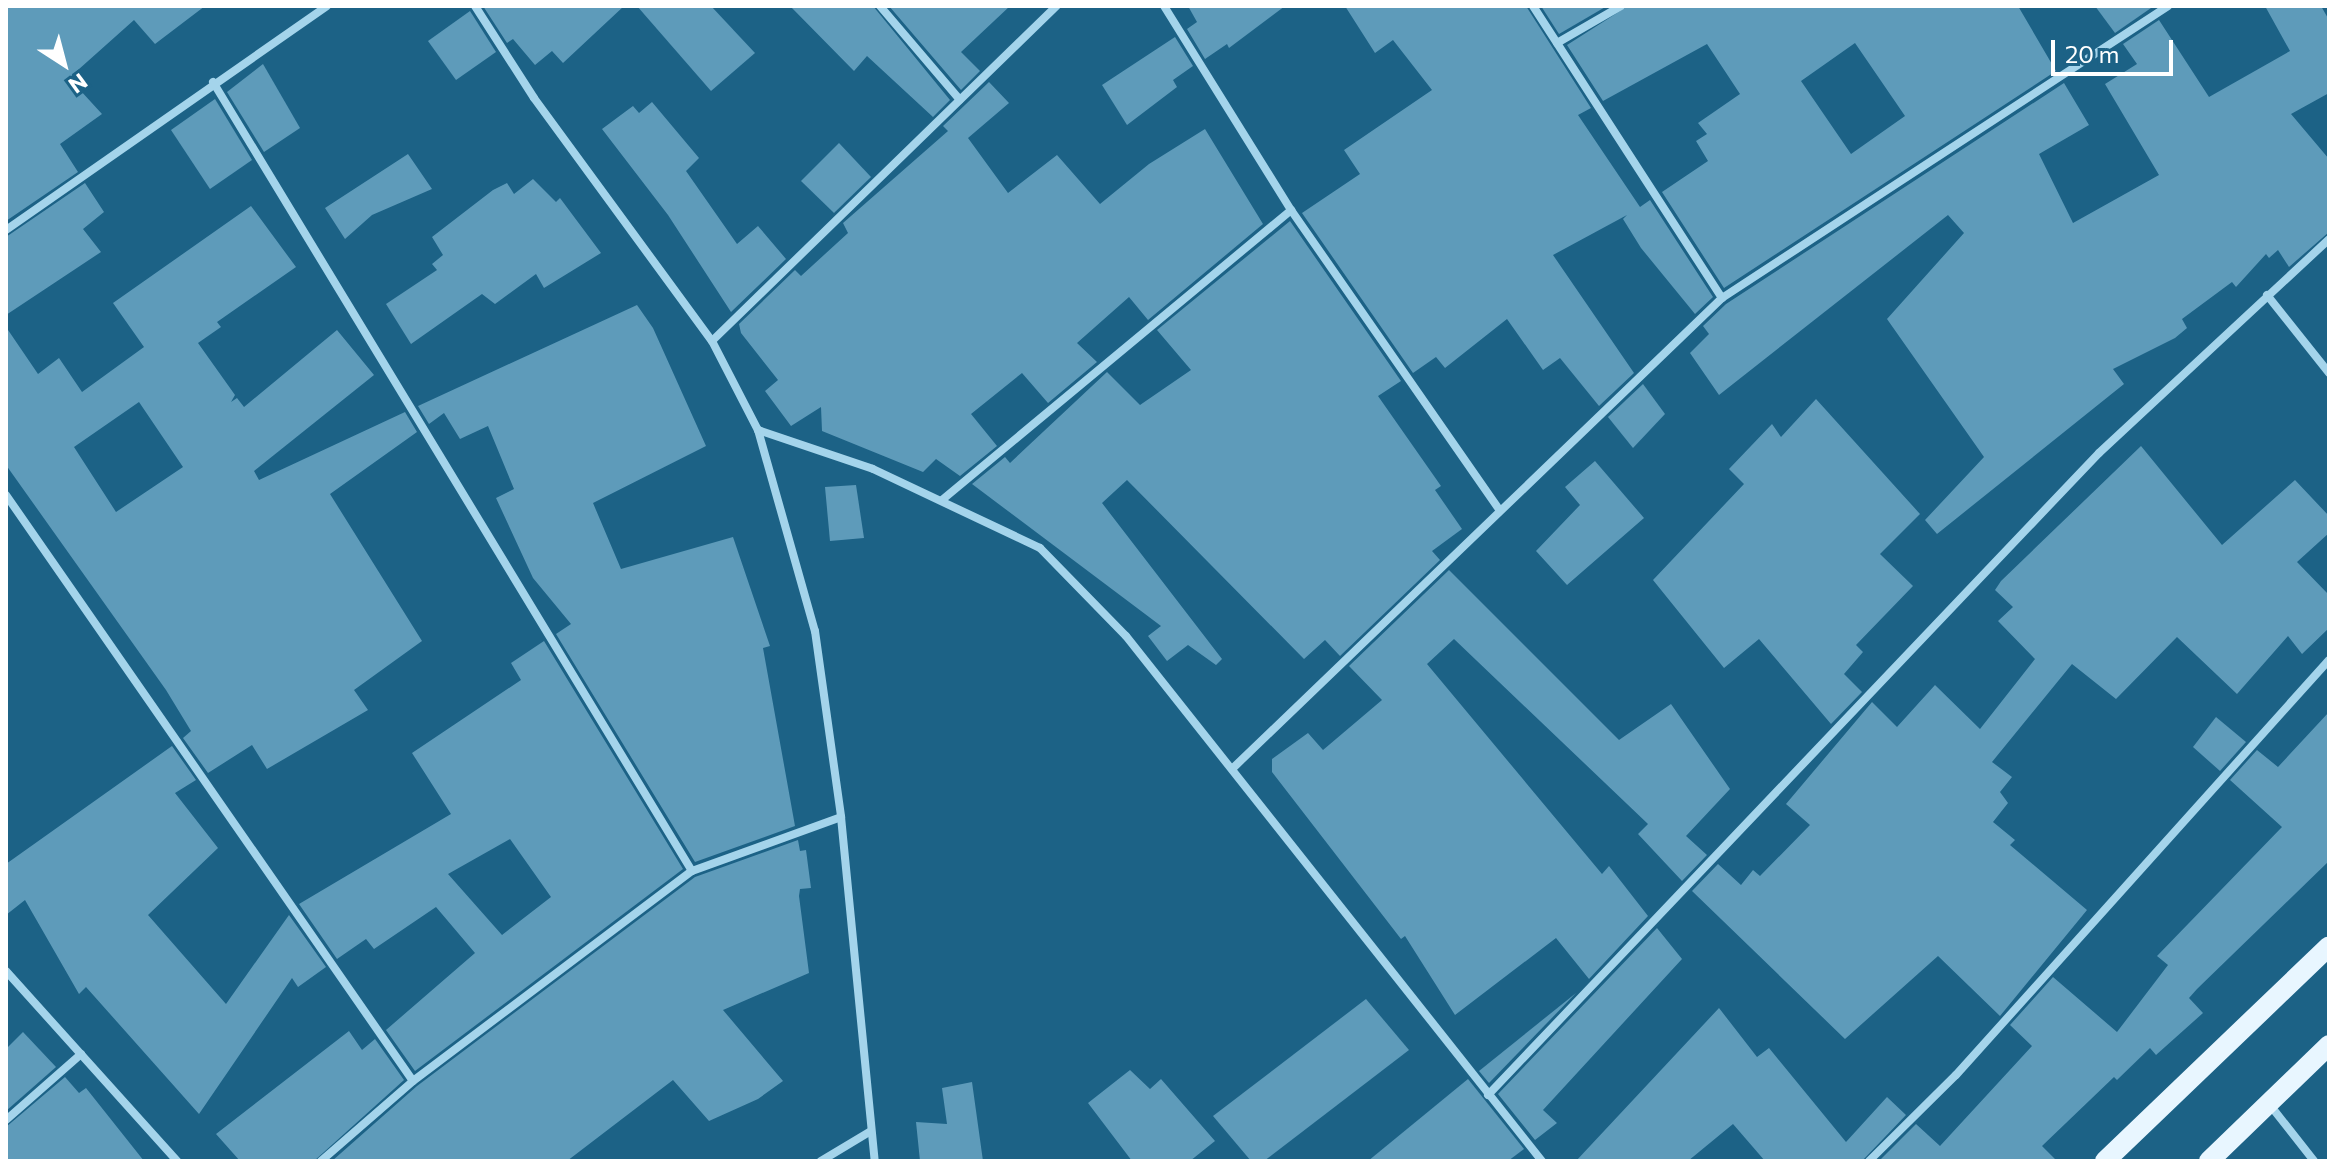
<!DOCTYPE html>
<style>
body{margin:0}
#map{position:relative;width:2335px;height:1167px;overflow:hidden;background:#1c6286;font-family:Commissioner,sans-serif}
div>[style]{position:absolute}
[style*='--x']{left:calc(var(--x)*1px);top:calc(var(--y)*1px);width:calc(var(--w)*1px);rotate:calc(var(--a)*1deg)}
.building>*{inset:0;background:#5e9bba}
.street>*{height:8px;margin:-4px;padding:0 4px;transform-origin:4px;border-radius:4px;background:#a4d4eb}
.primary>*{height:20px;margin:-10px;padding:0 10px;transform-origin:10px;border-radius:10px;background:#e8f6ff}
span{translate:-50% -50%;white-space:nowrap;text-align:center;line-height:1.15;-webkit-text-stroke:7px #1c6286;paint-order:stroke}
.frame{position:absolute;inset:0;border:8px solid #fff;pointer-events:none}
.north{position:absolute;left:24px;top:24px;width:80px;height:80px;-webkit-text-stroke:6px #1c6286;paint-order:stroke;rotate:144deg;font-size:22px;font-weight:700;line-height:32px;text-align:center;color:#fff}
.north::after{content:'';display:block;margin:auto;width:28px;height:36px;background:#fff;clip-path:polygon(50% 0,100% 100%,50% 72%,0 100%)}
.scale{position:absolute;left:2051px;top:40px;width:122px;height:36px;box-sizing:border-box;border:4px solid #fff;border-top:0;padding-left:10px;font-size:24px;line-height:28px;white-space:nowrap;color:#fff;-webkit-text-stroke:6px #1c6286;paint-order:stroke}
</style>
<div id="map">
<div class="building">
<i style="clip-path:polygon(6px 6px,205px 6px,155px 44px,134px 20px,69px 78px,102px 114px,60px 144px,78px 172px,6px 221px)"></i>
<i style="clip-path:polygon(483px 6px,624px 6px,563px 63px,552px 51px,535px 65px,513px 39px,507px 43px)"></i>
<i style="clip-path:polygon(637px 6px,711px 6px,755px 53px,711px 91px)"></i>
<i style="clip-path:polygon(790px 6px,873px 6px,950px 100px,933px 117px,867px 56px,854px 71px)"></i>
<i style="clip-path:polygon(889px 6px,1010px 6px,961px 52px,980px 71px,961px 90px)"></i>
<i style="clip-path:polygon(1188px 6px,1285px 6px,1229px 48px,1227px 44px,1205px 59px,1187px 29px,1197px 22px)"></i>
<i style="clip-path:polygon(1345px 6px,1526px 6px,1591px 108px,1578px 115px,1640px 207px,1650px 200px,1713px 297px,1695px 314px,1641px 248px,1623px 219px,1627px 215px,1553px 255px,1634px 373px,1599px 406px,1560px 358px,1543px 370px,1507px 319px,1445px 368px,1436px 357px,1413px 373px,1302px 213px,1360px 174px,1344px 150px,1432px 90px,1393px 40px,1375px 53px)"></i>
<i style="clip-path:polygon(1541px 6px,1607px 6px,1559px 34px)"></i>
<i style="clip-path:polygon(evenodd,1628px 6px,2018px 6px,2056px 71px,1724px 288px,1662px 192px,1708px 161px,1696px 141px,1707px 134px,1698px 123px,1740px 94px,1707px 44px,1603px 101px,1567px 45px,1628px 6px,1855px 43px,1905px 116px,1851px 154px,1801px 81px,1855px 43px)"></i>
<i style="clip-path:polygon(2095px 6px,2150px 6px,2151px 8px,2115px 33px)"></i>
<i style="clip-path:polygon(2265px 6px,2321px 6px,2329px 20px,2329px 93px,2291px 114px,2329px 159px,2329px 232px,2289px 267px,2278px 250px,2269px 258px,2266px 254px,2236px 287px,2232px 282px,2182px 319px,2187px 328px,2175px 338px,2113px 369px,2124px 384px,1937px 534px,1925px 520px,1984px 457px,1887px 319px,1964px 233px,1948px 215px,1719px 395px,1690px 353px,1709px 334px,1703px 326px,1726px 304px,2064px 83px,2089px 125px,2039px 154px,2073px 223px,2159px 175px,2105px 84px,2137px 64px,2123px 44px,2159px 20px,2209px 97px,2290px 51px)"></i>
<i style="clip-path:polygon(470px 11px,496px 52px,456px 80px,428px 41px)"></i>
<i style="clip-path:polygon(1175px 37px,1193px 66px,1173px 80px,1177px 87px,1127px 125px,1102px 85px)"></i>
<i style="clip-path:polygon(263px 64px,300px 128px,264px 152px,227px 92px)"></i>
<i style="clip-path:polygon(989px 82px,1009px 103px,968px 138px,1008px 193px,1057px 155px,1100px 204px,1149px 164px,1205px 129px,1263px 224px,1148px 320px,1129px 297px,1077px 343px,1097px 362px,1048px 403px,1022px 373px,971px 414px,997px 446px,960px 476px,936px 459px,923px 472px,822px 431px,821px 407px,791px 426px,765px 391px,778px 380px,741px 333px,739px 324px,795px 270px,801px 276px,848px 233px,843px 223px,948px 131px,943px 126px)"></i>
<i style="clip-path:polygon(215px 99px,252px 160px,210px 189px,171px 130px)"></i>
<i style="clip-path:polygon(652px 102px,699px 158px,686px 171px,737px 244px,758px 226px,786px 259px,731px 312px,668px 215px,602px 129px,633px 106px,639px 113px)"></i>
<i style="clip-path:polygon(839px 143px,871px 177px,834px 213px,801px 181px)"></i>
<i style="clip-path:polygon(408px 154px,432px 189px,372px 215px,345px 239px,325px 208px)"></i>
<i style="clip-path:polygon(533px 179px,556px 202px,560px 198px,601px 253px,544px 288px,536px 274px,495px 304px,482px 294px,411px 344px,386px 304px,437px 270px,432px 264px,443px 255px,432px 237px,493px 190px,507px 183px,514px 194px)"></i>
<i style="clip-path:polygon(85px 183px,104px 212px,83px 229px,101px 252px,6px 315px,6px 237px)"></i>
<i style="clip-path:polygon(evenodd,251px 206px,296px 267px,217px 322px,221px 327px,198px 343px,235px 395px,231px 402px,237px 398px,244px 407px,337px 330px,374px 375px,254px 471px,259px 480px,405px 412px,417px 432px,330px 494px,422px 641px,354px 690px,368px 710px,267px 769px,252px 745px,208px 773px,183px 738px,191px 731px,166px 690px,6px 465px,6px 327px,38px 374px,59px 358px,82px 392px,144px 347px,113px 303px,251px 206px,139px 402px,183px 467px,116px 512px,74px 447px,139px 402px)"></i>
<i style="clip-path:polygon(1290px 221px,1401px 381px,1378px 396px,1441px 486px,1435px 490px,1462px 529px,1432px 551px,1440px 560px,1340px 656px,1325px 640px,1304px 659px,1127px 480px,1102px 503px,1222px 659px,1216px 665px,1188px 645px,1167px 661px,1148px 636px,1161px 626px,972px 484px,1005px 457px,1010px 463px,1107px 372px,1140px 405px,1191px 370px,1157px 330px)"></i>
<i style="clip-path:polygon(637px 305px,653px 328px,706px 446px,593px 503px,621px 569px,733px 537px,770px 646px,763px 648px,795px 826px,695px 862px,556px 634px,571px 624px,533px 578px,496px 498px,514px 489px,488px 426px,460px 439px,444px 413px,429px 424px,418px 406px)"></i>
<i style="clip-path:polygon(1643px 384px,1665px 414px,1633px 448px,1608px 417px)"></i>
<i style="clip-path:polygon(1816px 399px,1920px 514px,1880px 554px,1913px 586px,1856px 645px,1863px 652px,1844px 674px,1862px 692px,1831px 724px,1759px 639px,1724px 668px,1653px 580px,1744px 484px,1729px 469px,1772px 424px,1781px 437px)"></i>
<i style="clip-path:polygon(2141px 446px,2222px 545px,2295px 480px,2329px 516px,2329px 533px,2297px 562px,2329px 595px,2329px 628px,2302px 654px,2288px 636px,2237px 694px,2177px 637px,2116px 699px,2072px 664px,1992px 762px,2012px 777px,2000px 792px,2008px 803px,1993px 822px,2015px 840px,2010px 845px,2087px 910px,2000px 1016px,1938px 956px,1845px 1039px,1692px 891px,1718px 864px,1741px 885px,1753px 870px,1760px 876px,1810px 825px,1786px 804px,1872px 702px,1897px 727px,1935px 685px,1980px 729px,2035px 659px,1998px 621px,2013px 607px,1995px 590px,2001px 581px)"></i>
<i style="clip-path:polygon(1595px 461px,1644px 518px,1567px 585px,1536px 551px,1580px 505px,1565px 487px)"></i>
<i style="clip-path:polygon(856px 485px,864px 538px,830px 541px,825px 487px)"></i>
<i style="clip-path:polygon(1449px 570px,1619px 740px,1671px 704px,1730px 789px,1686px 836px,1707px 855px,1682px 881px,1638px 834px,1648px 824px,1454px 639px,1427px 664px,1602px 874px,1609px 866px,1648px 916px,1589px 979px,1556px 938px,1455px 1015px,1405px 936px,1401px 939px,1272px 772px,1272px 759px,1308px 733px,1323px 750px,1382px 700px,1349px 666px)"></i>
<i style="clip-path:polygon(evenodd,544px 641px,683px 869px,415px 1071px,386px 1030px,475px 953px,436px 907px,374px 949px,366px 939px,337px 959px,299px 904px,451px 814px,412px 753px,521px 680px,511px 663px,544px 641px,510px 839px,551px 897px,502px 935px,448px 874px,510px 839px)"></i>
<i style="clip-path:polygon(2329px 712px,2329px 861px,2197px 989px,2189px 998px,2203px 1013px,2156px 1055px,2150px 1048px,2117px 1080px,2114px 1077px,2042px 1146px,2057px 1161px,1879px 1161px,1916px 1124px,1940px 1146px,2032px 1046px,2010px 1025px,2053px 977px,2117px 1032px,2168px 965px,2157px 956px,2282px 827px,2230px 780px,2257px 750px,2278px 767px)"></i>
<i style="clip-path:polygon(2216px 717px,2246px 742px,2220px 771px,2193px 747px)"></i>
<i style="clip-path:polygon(172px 746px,196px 780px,175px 793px,218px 848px,148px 915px,226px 1004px,289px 915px,326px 967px,298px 987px,292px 978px,199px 1114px,86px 987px,79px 994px,25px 900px,6px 915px,6px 864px)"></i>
<i style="clip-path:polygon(798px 840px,800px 851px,806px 850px,811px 888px,800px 889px,799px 896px,809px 973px,723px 1010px,783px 1081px,758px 1099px,709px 1121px,673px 1080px,567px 1161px,332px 1161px,417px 1086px,695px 877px)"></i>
<i style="clip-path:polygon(1657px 928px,1682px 959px,1543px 1110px,1557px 1123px,1535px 1140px,1498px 1094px)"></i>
<i style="clip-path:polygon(1576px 993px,1489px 1083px,1479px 1071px)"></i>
<i style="clip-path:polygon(1366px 999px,1409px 1050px,1264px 1161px,1251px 1161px,1213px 1116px)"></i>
<i style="clip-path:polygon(1719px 1008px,1757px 1057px,1769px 1048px,1846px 1142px,1887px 1097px,1906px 1115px,1862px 1161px,1765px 1161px,1733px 1124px,1688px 1161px,1576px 1161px)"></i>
<i style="clip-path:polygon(349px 1031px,362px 1050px,375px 1039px,404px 1080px,314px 1161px,240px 1161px,216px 1134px)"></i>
<i style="clip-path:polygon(23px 1032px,56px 1067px,6px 1111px,6px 1049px)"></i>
<i style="clip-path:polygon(1130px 1070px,1150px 1089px,1161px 1079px,1215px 1141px,1190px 1161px,1132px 1161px,1088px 1103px)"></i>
<i style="clip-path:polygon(65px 1077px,79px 1093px,86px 1088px,144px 1161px,6px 1161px,6px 1127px)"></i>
<i style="clip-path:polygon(1468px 1079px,1524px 1149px,1508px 1161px,1368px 1161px)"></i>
<i style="clip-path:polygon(972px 1082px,983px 1161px,920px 1161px,916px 1122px,947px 1124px,942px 1088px)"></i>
</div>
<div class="street">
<i style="--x:475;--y:6;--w:109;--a:57.3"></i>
<i style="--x:534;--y:98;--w:301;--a:53.8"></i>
<i style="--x:712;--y:341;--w:100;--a:62.7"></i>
<i style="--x:758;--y:430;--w:209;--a:74.2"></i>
<i style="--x:815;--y:631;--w:188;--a:82"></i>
<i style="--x:841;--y:817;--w:346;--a:84.4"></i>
<i style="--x:880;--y:6;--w:123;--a:49.6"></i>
<i style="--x:1164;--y:6;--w:240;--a:58.1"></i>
<i style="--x:1291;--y:210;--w:366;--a:55.2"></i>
<i style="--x:1533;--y:6;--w:348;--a:57.1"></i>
<i style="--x:1557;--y:43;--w:74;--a:-30"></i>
<i style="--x:213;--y:82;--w:923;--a:58.74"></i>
<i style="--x:6;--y:230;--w:391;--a:-34.9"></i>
<i style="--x:2267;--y:295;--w:100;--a:51.5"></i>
<i style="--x:712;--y:341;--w:481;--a:-44.2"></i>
<i style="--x:758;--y:430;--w:121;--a:18.7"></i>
<i style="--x:873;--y:469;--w:185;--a:25.3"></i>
<i style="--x:1040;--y:548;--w:123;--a:45.7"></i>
<i style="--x:1126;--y:636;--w:670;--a:51.61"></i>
<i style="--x:6;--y:495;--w:713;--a:55.22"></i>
<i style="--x:942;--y:500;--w:454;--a:-39.7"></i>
<i style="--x:1233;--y:768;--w:678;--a:-43.86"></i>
<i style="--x:1722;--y:298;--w:533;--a:-33.21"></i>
<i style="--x:6;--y:971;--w:256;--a:48"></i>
<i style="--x:1488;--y:1095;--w:886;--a:-46.42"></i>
<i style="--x:2099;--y:453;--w:314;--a:-42.9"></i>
<i style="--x:2270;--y:1105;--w:71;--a:51.8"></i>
<i style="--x:6;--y:1120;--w:100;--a:-41.3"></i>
<i style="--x:321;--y:1161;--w:122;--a:-41"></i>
<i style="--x:413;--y:1081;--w:349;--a:-37"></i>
<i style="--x:692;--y:871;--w:158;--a:-19.9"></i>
<i style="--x:821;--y:1161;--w:58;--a:-31"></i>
<i style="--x:1869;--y:1161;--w:122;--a:-44.7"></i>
<i style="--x:1956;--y:1075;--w:558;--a:-48.05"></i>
</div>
<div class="primary">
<i style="--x:2105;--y:1161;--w:310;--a:-43.8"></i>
<i style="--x:2209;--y:1161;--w:167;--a:-44"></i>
</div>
<div class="frame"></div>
<div class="north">N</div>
<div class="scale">20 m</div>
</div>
